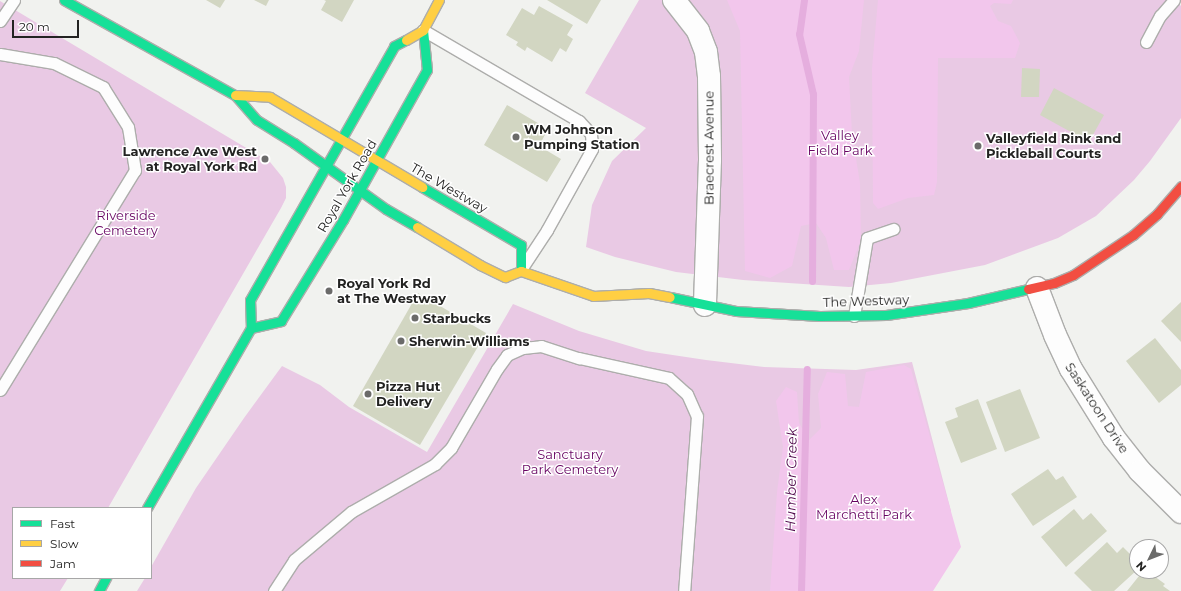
<!DOCTYPE html>
<style>
body{margin:0}
#map{position:relative;width:1181px;height:591px;overflow:hidden;background:#f1f2ef;font-family:Montserrat,sans-serif}
div>[style]{position:absolute}
[style*='--x']{left:calc(var(--x)*1px);top:calc(var(--y)*1px);width:calc(var(--w)*1px);rotate:calc(var(--a)*1deg)}
.green>*{inset:0;background:#e9c9e4}
.forest>*{inset:0;background:#f2c6ec}
.stream>*{height:7px;margin:-3.5px;padding:0 3.5px;transform-origin:3.5px;border-radius:3.5px;background:#e5aede}
.building>*{inset:0;background:#d2d6c2}
.roads{filter:drop-shadow(1px 0 #adadab) drop-shadow(-1px 0 #adadab) drop-shadow(0 1px #adadab) drop-shadow(0 -1px #adadab)}
.lane>*{height:11px;margin:-5.5px;padding:0 5.5px;transform-origin:5.5px;border-radius:5.5px;background:#fdfdfd}
.street>*{height:22px;margin:-11px;padding:0 11px;transform-origin:11px;border-radius:11px;background:#fdfdfd}
.fast>*{height:9px;margin:-4.5px;padding:0 4.5px;transform-origin:4.5px;border-radius:4.5px;background:#16e098}
.slow>*{height:9px;margin:-4.5px;padding:0 4.5px;transform-origin:4.5px;border-radius:4.5px;background:#ffcf43}
.jam>*{height:9px;margin:-4.5px;padding:0 4.5px;transform-origin:4.5px;border-radius:4.5px;background:#f24e42}
.dots>*{width:11px;height:11px;translate:-50% -50%;box-sizing:border-box;border:2px solid #fff;border-radius:50%}
span{translate:-50% -50%;white-space:nowrap;text-align:center;line-height:1.15;-webkit-text-stroke:3px #fff;paint-order:stroke}
.poi-label{font-size:13px;color:#232322;font-weight:700}
.left{translate:0 -50%;text-align:left}
.right{translate:-100% -50%;text-align:right}
.park-label{font-size:13px;color:#660261}
.street-label{font-size:13px;color:#232322}
.water-label{font-size:14px;color:#4f074b;font-style:italic}
.legend{position:absolute;left:12px;top:507px;width:140px;height:72px;box-sizing:border-box;background:#fff;border:1px solid #a7a7a7;margin:0;padding:5px 7px;list-style:none;font-size:12px;color:#232322}
.legend li{display:flex;align-items:center;gap:8px;height:20px}
.legend b{width:20px;border:1px solid #a7a7a7}
.north{position:absolute;left:1129px;top:539px;width:40px;height:40px;box-sizing:border-box;background:#fff;border:1px solid #a7a7a7;border-radius:50%;rotate:227deg;font-size:11px;font-weight:700;line-height:16px;text-align:center;color:#232322}
.north::after{content:'';display:block;margin:auto;width:14px;height:18px;background:#6b6b6a;clip-path:polygon(50% 0,100% 100%,50% 72%,0 100%)}
.scale{position:absolute;left:12px;top:20px;width:67px;height:18px;box-sizing:border-box;border:2px solid #232322;border-top:0;padding-left:5px;font-size:12px;line-height:14px;white-space:nowrap;color:#232322;-webkit-text-stroke:3px #fff;paint-order:stroke}
</style>
<div id="map">
<div class="green">
<i style="clip-path:polygon(639px 0,1175px 0,1181px 6px,1181px 118px,1150px 161px,1134px 180px,1096px 216px,1058px 238px,985px 265px,891px 283px,849px 287px,743px 280px,676px 272px,615px 257px,586px 247px,592px 205px,612px 161px,646px 128px,585px 93px)"></i>
<i style="clip-path:polygon(0 1px,270px 162px,283px 178px,286px 187px,286px 198px,281px 208px,108px 508px,13px 508px,13px 578px,68px 578px,60px 591px,0 591px)"></i>
<i style="clip-path:polygon(513px 304px,579px 331px,646px 351px,706px 360px,764px 367px,856px 370px,912px 362px,951px 511px,915px 591px,137px 591px,145px 578px,151px 578px,151px 567px,196px 488px,244px 418px,282px 366px,320px 385px,349px 407px,427px 452px)"></i>
</div>
<div class="forest">
<i style="clip-path:polygon(727px 0,864px 0,859px 51px,849px 77px,852px 134px,860px 183px,861px 240px,849px 270px,834px 270px,826px 238px,816px 223px,801px 226px,792px 266px,770px 278px,745px 271px,740px 31px)"></i>
<i style="clip-path:polygon(878px 0,1013px 0,1011px 4px,994px 3px,990px 6px,998px 21px,1011px 26px,1020px 43px,1015px 58px,938px 58px,937px 182px,934px 195px,908px 198px,878px 209px,873px 203px,872px 68px)"></i>
<i style="clip-path:polygon(904px 365px,911px 369px,961px 547px,933px 591px,770px 591px,777px 492px,783px 447px,776px 401px,786px 387px,797px 392px,799px 423px,809px 440px,821px 428px,818px 394px,827px 372px,845px 374px,848px 406px,859px 407px,866px 372px)"></i>
</div>
<div class="stream">
<i style="--x:804;--y:0;--w:34;--a:98"></i>
<i style="--x:799;--y:34;--w:62;--a:76.9"></i>
<i style="--x:813;--y:94;--w:187;--a:90.3"></i>
<i style="--x:801;--y:591;--w:222;--a:-88.5"></i>
</div>
<div class="building">
<i style="clip-path:polygon(206px 0,225px 0,220px 8px)"></i>
<i style="clip-path:polygon(254px 0,269px 0,266px 6px)"></i>
<i style="clip-path:polygon(324px 0,354px 0,342px 22px,321px 10px,326px 1px)"></i>
<i style="clip-path:polygon(547px 0,601px 0,587px 24px)"></i>
<i style="clip-path:polygon(539px 6px,573px 25px,567px 35px,573px 39px,566px 52px,560px 48px,552px 62px,527px 47px,525px 51px,516px 45px,518px 42px,506px 35px,522px 8px,534px 15px)"></i>
<i style="clip-path:polygon(1022px 68px,1040px 69px,1039px 97px,1021px 97px)"></i>
<i style="clip-path:polygon(1054px 88px,1104px 115px,1089px 142px,1040px 115px)"></i>
<i style="clip-path:polygon(507px 105px,548px 129px,539px 146px,561px 159px,547px 182px,484px 145px)"></i>
<i style="clip-path:polygon(418px 293px,486px 333px,420px 445px,353px 406px)"></i>
<i style="clip-path:polygon(1181px 302px,1181px 342px,1161px 321px)"></i>
<i style="clip-path:polygon(1155px 338px,1181px 370px,1181px 385px,1159px 403px,1126px 361px)"></i>
<i style="clip-path:polygon(1020px 389px,1040px 438px,1005px 452px,986px 402px)"></i>
<i style="clip-path:polygon(978px 399px,997px 449px,961px 463px,945px 422px,958px 417px,955px 408px)"></i>
<i style="clip-path:polygon(1048px 469px,1056px 480px,1063px 476px,1077px 497px,1033px 526px,1011px 494px)"></i>
<i style="clip-path:polygon(1074px 509px,1083px 520px,1091px 513px,1107px 531px,1066px 567px,1041px 537px)"></i>
<i style="clip-path:polygon(1107px 542px,1117px 553px,1123px 547px,1137px 561px,1137px 570px,1114px 591px,1092px 591px,1074px 573px)"></i>
<i style="clip-path:polygon(1143px 571px,1147px 571px,1165px 584px,1163px 586px,1170px 591px,1127px 591px)"></i>
</div>
<div class="roads">
<div class="lane">
<i style="--x:0;--y:21;--w:25;--a:-56"></i>
<i style="--x:423;--y:30;--w:181;--a:30.3"></i>
<i style="--x:579;--y:121;--w:18;--a:47"></i>
<i style="--x:591;--y:134;--w:15;--a:86"></i>
<i style="--x:592;--y:149;--w:93;--a:119.1"></i>
<i style="--x:547;--y:230;--w:42;--a:123.3"></i>
<i style="--x:1146;--y:42;--w:30;--a:-62"></i>
<i style="--x:1160;--y:16;--w:21;--a:-49"></i>
<i style="--x:0;--y:54;--w:55;--a:9.5"></i>
<i style="--x:54;--y:63;--w:55;--a:26.1"></i>
<i style="--x:103;--y:87;--w:47;--a:58"></i>
<i style="--x:128;--y:127;--w:44;--a:80.8"></i>
<i style="--x:135;--y:170;--w:258;--a:121.5"></i>
<i style="--x:854;--y:316;--w:79;--a:-80.5"></i>
<i style="--x:867;--y:238;--w:28;--a:-19"></i>
<i style="--x:274;--y:591;--w:37;--a:-57"></i>
<i style="--x:294;--y:560;--w:75;--a:-40.1"></i>
<i style="--x:351;--y:512;--w:97;--a:-29.7"></i>
<i style="--x:435;--y:464;--w:23;--a:-45"></i>
<i style="--x:451;--y:448;--w:91;--a:-59.8"></i>
<i style="--x:497;--y:369;--w:17;--a:-54"></i>
<i style="--x:507;--y:355;--w:17;--a:-24"></i>
<i style="--x:523;--y:348;--w:18;--a:-6"></i>
<i style="--x:541;--y:346;--w:40;--a:18"></i>
<i style="--x:579;--y:358;--w:92;--a:12.5"></i>
<i style="--x:669;--y:378;--w:24;--a:42"></i>
<i style="--x:687;--y:394;--w:24;--a:66"></i>
<i style="--x:697;--y:416;--w:175;--a:94.2"></i>
</div>
<div class="street">
<i style="--x:674;--y:0;--w:39;--a:52"></i>
<i style="--x:698;--y:31;--w:22;--a:69"></i>
<i style="--x:706;--y:52;--w:24;--a:83"></i>
<i style="--x:709;--y:76;--w:84;--a:89.3"></i>
<i style="--x:710;--y:160;--w:145;--a:92"></i>
<i style="--x:1037;--y:288;--w:50;--a:69"></i>
<i style="--x:1055;--y:335;--w:38;--a:65"></i>
<i style="--x:1071;--y:369;--w:81;--a:58.1"></i>
<i style="--x:1114;--y:438;--w:42;--a:51.8"></i>
<i style="--x:1140;--y:471;--w:58;--a:45"></i>
</div>
<div class="fast">
<i style="--x:64;--y:0;--w:196;--a:29.1"></i>
<i style="--x:235;--y:95;--w:33;--a:49"></i>
<i style="--x:257;--y:120;--w:44;--a:31.9"></i>
<i style="--x:294;--y:143;--w:113;--a:35.7"></i>
<i style="--x:386;--y:209;--w:36;--a:30"></i>
<i style="--x:422;--y:187;--w:115;--a:30.4"></i>
<i style="--x:521;--y:245;--w:26;--a:90"></i>
<i style="--x:670;--y:297;--w:67;--a:12"></i>
<i style="--x:736;--y:311;--w:84;--a:3.4"></i>
<i style="--x:820;--y:316;--w:66;--a:-0.9"></i>
<i style="--x:886;--y:315;--w:83;--a:-8.3"></i>
<i style="--x:968;--y:303;--w:62;--a:-13.1"></i>
<i style="--x:251;--y:328;--w:31;--a:-13"></i>
<i style="--x:281;--y:321;--w:119;--a:-58.5"></i>
<i style="--x:343;--y:220;--w:172;--a:-60.8"></i>
<i style="--x:427;--y:70;--w:40;--a:-95.7"></i>
<i style="--x:147;--y:508;--w:208;--a:-60"></i>
<i style="--x:251;--y:328;--w:28;--a:-92"></i>
<i style="--x:250;--y:300;--w:292;--a:-60.4"></i>
<i style="--x:394;--y:46;--w:13;--a:-27"></i>
<i style="--x:99;--y:591;--w:15;--a:-62"></i>
</div>
<div class="slow">
<i style="--x:406;--y:40;--w:20;--a:-30"></i>
<i style="--x:423;--y:30;--w:34;--a:-62"></i>
<i style="--x:235;--y:95;--w:35;--a:3"></i>
<i style="--x:270;--y:97;--w:177;--a:30.6"></i>
<i style="--x:417;--y:227;--w:74;--a:31.1"></i>
<i style="--x:480;--y:265;--w:28;--a:26"></i>
<i style="--x:505;--y:277;--w:17;--a:-21"></i>
<i style="--x:521;--y:271;--w:76;--a:19.1"></i>
<i style="--x:593;--y:296;--w:56;--a:-3.1"></i>
<i style="--x:649;--y:293;--w:21;--a:11"></i>
</div>
<div class="jam">
<i style="--x:1028;--y:289;--w:27;--a:-13"></i>
<i style="--x:1054;--y:283;--w:21;--a:-23"></i>
<i style="--x:1073;--y:275;--w:72;--a:-33.7"></i>
<i style="--x:1133;--y:235;--w:32;--a:-41"></i>
<i style="--x:1157;--y:214;--w:37;--a:-49"></i>
</div>
</div>
<div class="dots">
<i style="left:516px;top:137px;background:#6b6b6a"></i>
<i style="left:978px;top:146px;background:#6b6b6a"></i>
<i style="left:265px;top:159px;background:#6b6b6a"></i>
<i style="left:329px;top:291px;background:#6b6b6a"></i>
<i style="left:415px;top:318px;background:#6b6b6a"></i>
<i style="left:401px;top:341px;background:#6b6b6a"></i>
<i style="left:368px;top:394px;background:#6b6b6a"></i>
</div>
<div class="poi-label">
<span class="left" style="left:524px;top:137px">WM Johnson<br>Pumping Station</span>
<span class="left" style="left:986px;top:146px">Valleyfield Rink and<br>Pickleball Courts</span>
<span class="right" style="left:257px;top:159px">Lawrence Ave West<br>at Royal York Rd</span>
<span class="left" style="left:337px;top:291px">Royal York Rd<br>at The Westway</span>
<span class="left" style="left:423px;top:318px">Starbucks</span>
<span class="left" style="left:409px;top:341px">Sherwin-Williams</span>
<span class="left" style="left:376px;top:394px">Pizza Hut<br>Delivery</span>
</div>
<div class="park-label">
<span style="left:840px;top:143px">Valley<br>Field Park</span>
<span style="left:126px;top:223px">Riverside<br>Cemetery</span>
<span style="left:570px;top:462px">Sanctuary<br>Park Cemetery</span>
<span style="left:864px;top:507px">Alex<br>Marchetti Park</span>
</div>
<div class="street-label">
<span style="left:709px;top:148px;rotate:-90deg">Braecrest Avenue</span>
<span style="left:347px;top:186px;rotate:-60deg">Royal York Road</span>
<span style="left:449px;top:188px;rotate:30deg">The Westway</span>
<span style="left:866px;top:301px;rotate:-2deg">The Westway</span>
<span style="left:1097px;top:408px;rotate:57deg">Saskatoon Drive</span>
</div>
<div class="water-label">
<span style="left:791px;top:480px;rotate:-89deg">Humber Creek</span>
</div>
<ul class="legend">
<li><b style="height:5px;background:#16e098"></b>Fast</li>
<li><b style="height:5px;background:#ffcf43"></b>Slow</li>
<li><b style="height:5px;background:#f24e42"></b>Jam</li>
</ul>
<div class="north">N</div>
<div class="scale">20 m</div>
</div>
